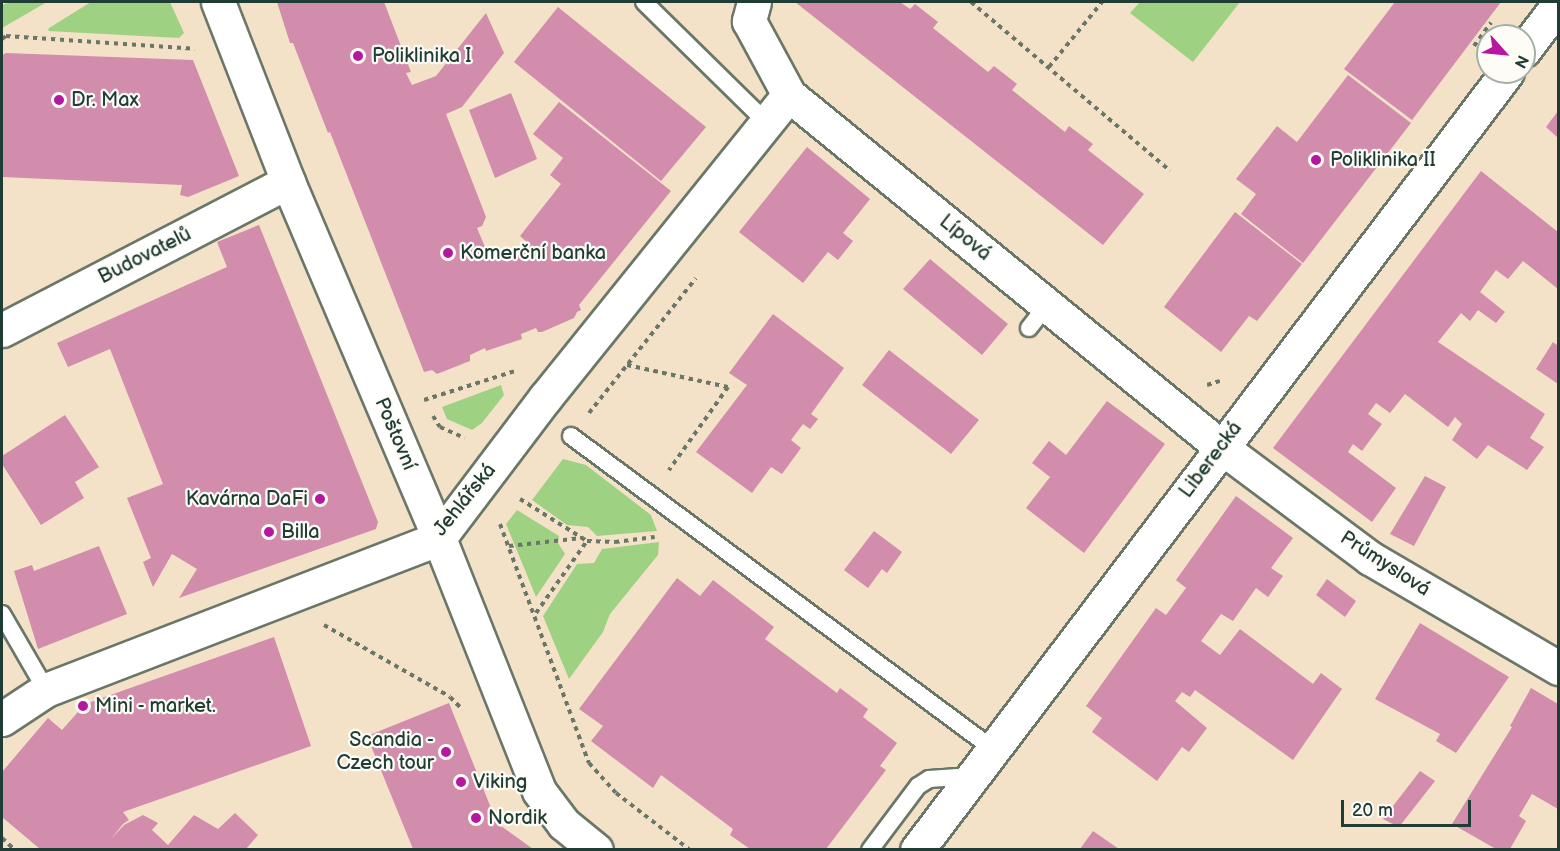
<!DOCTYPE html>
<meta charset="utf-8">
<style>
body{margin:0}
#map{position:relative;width:1560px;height:851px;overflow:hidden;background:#f4e2c8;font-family:"Balsamiq Sans",sans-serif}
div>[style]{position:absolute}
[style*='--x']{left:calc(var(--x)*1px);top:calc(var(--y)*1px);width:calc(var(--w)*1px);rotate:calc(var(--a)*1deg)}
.green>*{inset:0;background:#9ed282}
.building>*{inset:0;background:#d28dac}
.path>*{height:4px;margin-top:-2px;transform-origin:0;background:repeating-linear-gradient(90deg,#6a7768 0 4.5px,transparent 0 9px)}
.roads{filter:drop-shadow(2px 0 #6a7768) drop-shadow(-2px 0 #6a7768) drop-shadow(0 2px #6a7768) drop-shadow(0 -2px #6a7768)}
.lane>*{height:16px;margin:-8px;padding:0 8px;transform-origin:8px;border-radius:8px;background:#fff}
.street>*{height:33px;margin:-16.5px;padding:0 16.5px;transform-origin:16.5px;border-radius:16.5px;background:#fff}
.dots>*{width:16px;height:16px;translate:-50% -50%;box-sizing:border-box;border:3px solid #fdfcf7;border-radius:50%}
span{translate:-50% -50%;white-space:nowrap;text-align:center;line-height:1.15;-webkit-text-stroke:4.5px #fdfcf7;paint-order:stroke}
.poi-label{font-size:20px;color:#1f3d34}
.left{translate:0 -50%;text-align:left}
.right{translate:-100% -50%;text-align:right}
.street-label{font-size:20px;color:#1f3d34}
.frame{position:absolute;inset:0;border:3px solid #1f3d34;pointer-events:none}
.north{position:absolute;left:1476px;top:24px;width:60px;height:60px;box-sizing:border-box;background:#fdfcf7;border:2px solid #a4b0a9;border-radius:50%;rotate:117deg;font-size:16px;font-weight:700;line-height:24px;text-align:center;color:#1f3d34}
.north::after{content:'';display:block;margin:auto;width:21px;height:27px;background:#b5179e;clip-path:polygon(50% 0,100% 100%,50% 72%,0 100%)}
.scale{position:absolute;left:1341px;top:800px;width:130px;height:27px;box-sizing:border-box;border:3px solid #1f3d34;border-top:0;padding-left:8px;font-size:18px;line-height:21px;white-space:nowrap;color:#1f3d34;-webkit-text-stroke:4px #fdfcf7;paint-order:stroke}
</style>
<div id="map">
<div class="green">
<i style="clip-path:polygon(11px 2px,47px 2px,2px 28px,2px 5px)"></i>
<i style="clip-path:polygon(91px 2px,170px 2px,184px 33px,179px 38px,48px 31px,49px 28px)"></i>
<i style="clip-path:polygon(1140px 2px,1240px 2px,1193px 62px,1130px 13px)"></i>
<i style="clip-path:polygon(501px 385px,504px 395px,482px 423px,472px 430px,447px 419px,442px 407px)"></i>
<i style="clip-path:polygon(563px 459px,586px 465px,651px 515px,657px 531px,597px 536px,588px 527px,567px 525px,532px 500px)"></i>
<i style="clip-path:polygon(517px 510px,559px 536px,558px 543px,565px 554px,536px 597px,506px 524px)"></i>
<i style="clip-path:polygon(659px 542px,658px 555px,610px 614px,603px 632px,569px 679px,543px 616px,577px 564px,594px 563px,602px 549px)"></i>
</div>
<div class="building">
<i style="clip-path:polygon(277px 2px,384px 2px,411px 72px,406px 73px,412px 85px,436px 76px,486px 13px,504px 53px,462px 107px,446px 114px,486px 217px,482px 226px,477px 228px,490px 259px,529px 244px,520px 236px,561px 184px,550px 175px,563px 158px,533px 134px,559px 102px,671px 191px,579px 305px,581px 310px,577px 312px,574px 318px,542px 332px,538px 332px,536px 328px,521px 334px,522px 339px,486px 351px,485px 348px,470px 355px,470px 361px,437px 374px,432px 370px,424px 372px,330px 132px,328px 133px,293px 43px,290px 43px)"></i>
<i style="clip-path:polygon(795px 2px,900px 2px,910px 9px,915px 4px,938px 22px,933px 28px,988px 72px,994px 66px,1017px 84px,1012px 90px,1065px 132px,1069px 126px,1093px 144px,1088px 150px,1144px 194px,1103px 245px)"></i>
<i style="clip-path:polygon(1395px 2px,1501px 2px,1412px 120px,1344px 69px)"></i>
<i style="clip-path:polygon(558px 7px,706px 127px,661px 181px,514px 62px)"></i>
<i style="clip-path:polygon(6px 53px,193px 60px,239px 176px,188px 197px,180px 195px,182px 185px,2px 177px,2px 55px)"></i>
<i style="clip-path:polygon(1348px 75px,1411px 123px,1303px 263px,1241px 214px,1256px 194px,1236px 179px,1277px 126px,1297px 142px)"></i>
<i style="clip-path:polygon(511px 93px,537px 159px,495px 178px,469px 110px)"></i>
<i style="clip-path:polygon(1558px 111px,1558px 138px,1546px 127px)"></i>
<i style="clip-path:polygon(807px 147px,870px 199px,843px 233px,853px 241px,838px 260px,828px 252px,803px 283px,739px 232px)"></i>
<i style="clip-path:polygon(1481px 171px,1558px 232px,1558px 289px,1523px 261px,1508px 279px,1496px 270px,1480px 292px,1505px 312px,1496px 323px,1478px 310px,1470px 321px,1461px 313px,1438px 342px,1545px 414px,1530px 438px,1544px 447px,1527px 470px,1488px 445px,1477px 459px,1452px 440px,1462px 424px,1455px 417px,1448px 427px,1405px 394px,1390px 413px,1376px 403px,1368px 414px,1382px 424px,1362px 451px,1353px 444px,1348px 452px,1396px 488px,1372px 522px,1273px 448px)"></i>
<i style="clip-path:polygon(1235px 212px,1302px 264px,1257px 321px,1249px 316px,1221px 352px,1164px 307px)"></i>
<i style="clip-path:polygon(259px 225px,378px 522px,376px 529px,179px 598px,197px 569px,172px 554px,153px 587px,143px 562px,151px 558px,127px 498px,163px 484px,110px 349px,68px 367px,57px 343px,227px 267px,217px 242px)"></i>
<i style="clip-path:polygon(930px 259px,1008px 324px,982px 355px,903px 289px)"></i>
<i style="clip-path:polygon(773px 314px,844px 368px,811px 414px,818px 419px,810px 429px,803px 424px,791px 440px,801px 448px,782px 474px,771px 467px,752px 493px,696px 452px,747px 385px,729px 373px)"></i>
<i style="clip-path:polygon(1553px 342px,1558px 346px,1558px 384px,1536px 369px)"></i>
<i style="clip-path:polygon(889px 350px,979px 420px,951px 454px,862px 385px)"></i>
<i style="clip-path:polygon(1107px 401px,1165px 444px,1084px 553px,1026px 508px,1050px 477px,1032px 463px,1049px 441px,1066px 455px)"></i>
<i style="clip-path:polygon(65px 415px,99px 467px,75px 482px,84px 498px,41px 525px,2px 464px,2px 456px)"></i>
<i style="clip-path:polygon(1425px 476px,1446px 487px,1414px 546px,1390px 534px)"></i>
<i style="clip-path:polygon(1236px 496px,1293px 538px,1271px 568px,1283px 576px,1268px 597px,1256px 588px,1233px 621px,1221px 614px,1201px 641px,1220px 655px,1240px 629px,1313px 684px,1321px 673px,1342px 689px,1293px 760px,1195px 690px,1190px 697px,1182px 692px,1175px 701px,1207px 728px,1189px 752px,1182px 747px,1157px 781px,1092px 732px,1102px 718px,1086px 706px,1156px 608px,1166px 615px,1186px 588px,1176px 580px)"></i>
<i style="clip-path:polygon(874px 531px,902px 552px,887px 573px,882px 569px,868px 588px,844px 570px)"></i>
<i style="clip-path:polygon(99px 546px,127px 614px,38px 649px,14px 571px,32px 565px,34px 571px)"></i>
<i style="clip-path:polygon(677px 578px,700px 596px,713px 580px,774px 627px,765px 639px,837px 693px,840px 688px,868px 709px,863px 717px,897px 743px,880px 766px,886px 770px,826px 849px,750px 849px,730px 835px,733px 829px,661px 775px,653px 788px,591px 741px,603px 726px,579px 709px)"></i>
<i style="clip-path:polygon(1327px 579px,1356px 601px,1345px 617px,1316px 595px)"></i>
<i style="clip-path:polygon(1420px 623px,1509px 677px,1456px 753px,1436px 741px,1440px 734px,1375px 699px)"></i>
<i style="clip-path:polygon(274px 637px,311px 746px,123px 812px,129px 820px,123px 824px,111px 839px,124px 825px,143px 815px,158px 823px,152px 830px,168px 845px,194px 815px,218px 829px,235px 813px,258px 835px,246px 849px,40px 849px,2px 817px,2px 772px,48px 718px,62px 730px,85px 704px)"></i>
<i style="clip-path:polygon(1531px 688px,1558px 704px,1558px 809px,1532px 794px,1519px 816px,1526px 821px,1510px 849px,1496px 849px,1452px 824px,1512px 727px,1510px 726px)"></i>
<i style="clip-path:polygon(449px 703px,497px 823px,533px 849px,413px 849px,367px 736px)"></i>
<i style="clip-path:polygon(1420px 771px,1435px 781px,1399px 827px,1383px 819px)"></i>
<i style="clip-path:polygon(1093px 831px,1119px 849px,1080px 849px)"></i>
</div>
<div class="path">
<i style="--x:971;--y:2;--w:261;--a:40.3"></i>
<i style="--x:2;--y:39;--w:5;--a:-37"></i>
<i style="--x:6;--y:36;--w:189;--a:3.9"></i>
<i style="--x:1474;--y:46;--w:29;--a:-54"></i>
<i style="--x:1049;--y:67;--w:84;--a:-50.8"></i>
<i style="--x:627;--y:365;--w:103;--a:12.3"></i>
<i style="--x:728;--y:387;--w:102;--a:125.4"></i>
<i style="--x:1207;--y:385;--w:16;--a:-18"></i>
<i style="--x:424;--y:400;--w:96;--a:-17.7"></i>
<i style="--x:589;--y:413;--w:172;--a:-51.6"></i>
<i style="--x:433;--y:416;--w:13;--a:58"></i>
<i style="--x:440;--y:427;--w:27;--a:24"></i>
<i style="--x:520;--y:499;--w:79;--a:32.1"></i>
<i style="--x:587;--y:541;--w:28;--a:2"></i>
<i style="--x:615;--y:542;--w:40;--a:-7.1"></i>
<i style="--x:500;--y:524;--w:255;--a:69.6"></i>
<i style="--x:589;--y:763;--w:40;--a:48"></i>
<i style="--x:616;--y:793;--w:93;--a:37.6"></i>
<i style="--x:509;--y:546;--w:73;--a:-6.3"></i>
<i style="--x:536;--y:613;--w:88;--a:-54.7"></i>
<i style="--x:324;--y:625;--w:145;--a:29.7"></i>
<i style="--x:450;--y:697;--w:18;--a:45"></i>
<i style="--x:2;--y:838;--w:18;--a:43"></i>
</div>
<div class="roads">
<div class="lane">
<i style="--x:644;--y:2;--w:173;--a:44.5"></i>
<i style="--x:1029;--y:328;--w:29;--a:-52"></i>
<i style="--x:571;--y:436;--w:525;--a:36.56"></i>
<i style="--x:2;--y:614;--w:88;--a:59.9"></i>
<i style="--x:870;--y:850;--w:80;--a:-53.1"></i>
<i style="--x:918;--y:786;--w:13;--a:-32"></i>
<i style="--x:929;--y:779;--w:43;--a:-4"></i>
</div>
<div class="street">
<i style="--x:218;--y:2;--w:193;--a:68.7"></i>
<i style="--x:288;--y:182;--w:387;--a:67"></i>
<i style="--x:439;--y:538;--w:272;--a:68.4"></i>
<i style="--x:539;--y:791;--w:41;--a:52.9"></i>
<i style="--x:564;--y:824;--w:41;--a:39.1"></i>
<i style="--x:754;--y:2;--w:20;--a:105"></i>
<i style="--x:749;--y:21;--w:84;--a:61.6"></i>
<i style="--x:789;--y:95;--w:557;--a:39.17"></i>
<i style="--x:1221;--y:447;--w:186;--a:36.7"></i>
<i style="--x:1370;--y:558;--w:218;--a:30.3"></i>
<i style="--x:1524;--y:50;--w:56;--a:-52.9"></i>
<i style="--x:2;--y:330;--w:322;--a:-27.4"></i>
<i style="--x:2;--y:719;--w:53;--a:-33.4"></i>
<i style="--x:46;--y:690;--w:421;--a:-21.1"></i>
<i style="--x:439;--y:538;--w:176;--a:-52.9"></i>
<i style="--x:545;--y:398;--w:389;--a:-51.2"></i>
<i style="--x:917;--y:850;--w:976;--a:-52.82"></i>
</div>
</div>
<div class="dots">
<i style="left:358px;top:56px;background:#b5179e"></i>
<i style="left:59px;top:100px;background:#b5179e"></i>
<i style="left:1316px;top:160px;background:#b5179e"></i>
<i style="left:448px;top:253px;background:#b5179e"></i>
<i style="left:320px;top:499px;background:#b5179e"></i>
<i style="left:269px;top:532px;background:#b5179e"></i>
<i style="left:83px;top:706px;background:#b5179e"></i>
<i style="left:446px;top:752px;background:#b5179e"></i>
<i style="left:461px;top:782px;background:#b5179e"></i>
<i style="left:476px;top:818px;background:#b5179e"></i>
</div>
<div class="poi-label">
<span class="left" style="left:372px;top:56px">Poliklinika I</span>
<span class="left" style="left:71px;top:100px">Dr. Max</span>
<span class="left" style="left:1330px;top:160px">Poliklinika II</span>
<span class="left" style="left:460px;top:253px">Komerční banka</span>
<span class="right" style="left:308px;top:499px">Kavárna DaFi</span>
<span class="left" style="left:281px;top:532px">Billa</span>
<span class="left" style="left:95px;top:706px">Mini - market.</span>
<span class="right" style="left:434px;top:752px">Scandia -<br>Czech tour</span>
<span class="left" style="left:473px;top:782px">Viking</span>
<span class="left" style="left:488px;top:818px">Nordik</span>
</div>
<div class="street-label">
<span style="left:965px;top:238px;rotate:39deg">Lípová</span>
<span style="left:145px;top:256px;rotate:-27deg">Budovatelů</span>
<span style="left:395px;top:434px;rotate:67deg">Poštovní</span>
<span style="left:1211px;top:460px;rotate:-53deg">Liberecká</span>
<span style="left:465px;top:500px;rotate:-51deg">Jehlářská</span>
<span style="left:1385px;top:564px;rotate:33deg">Průmyslová</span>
</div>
<div class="frame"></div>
<div class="north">N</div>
<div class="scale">20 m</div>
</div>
